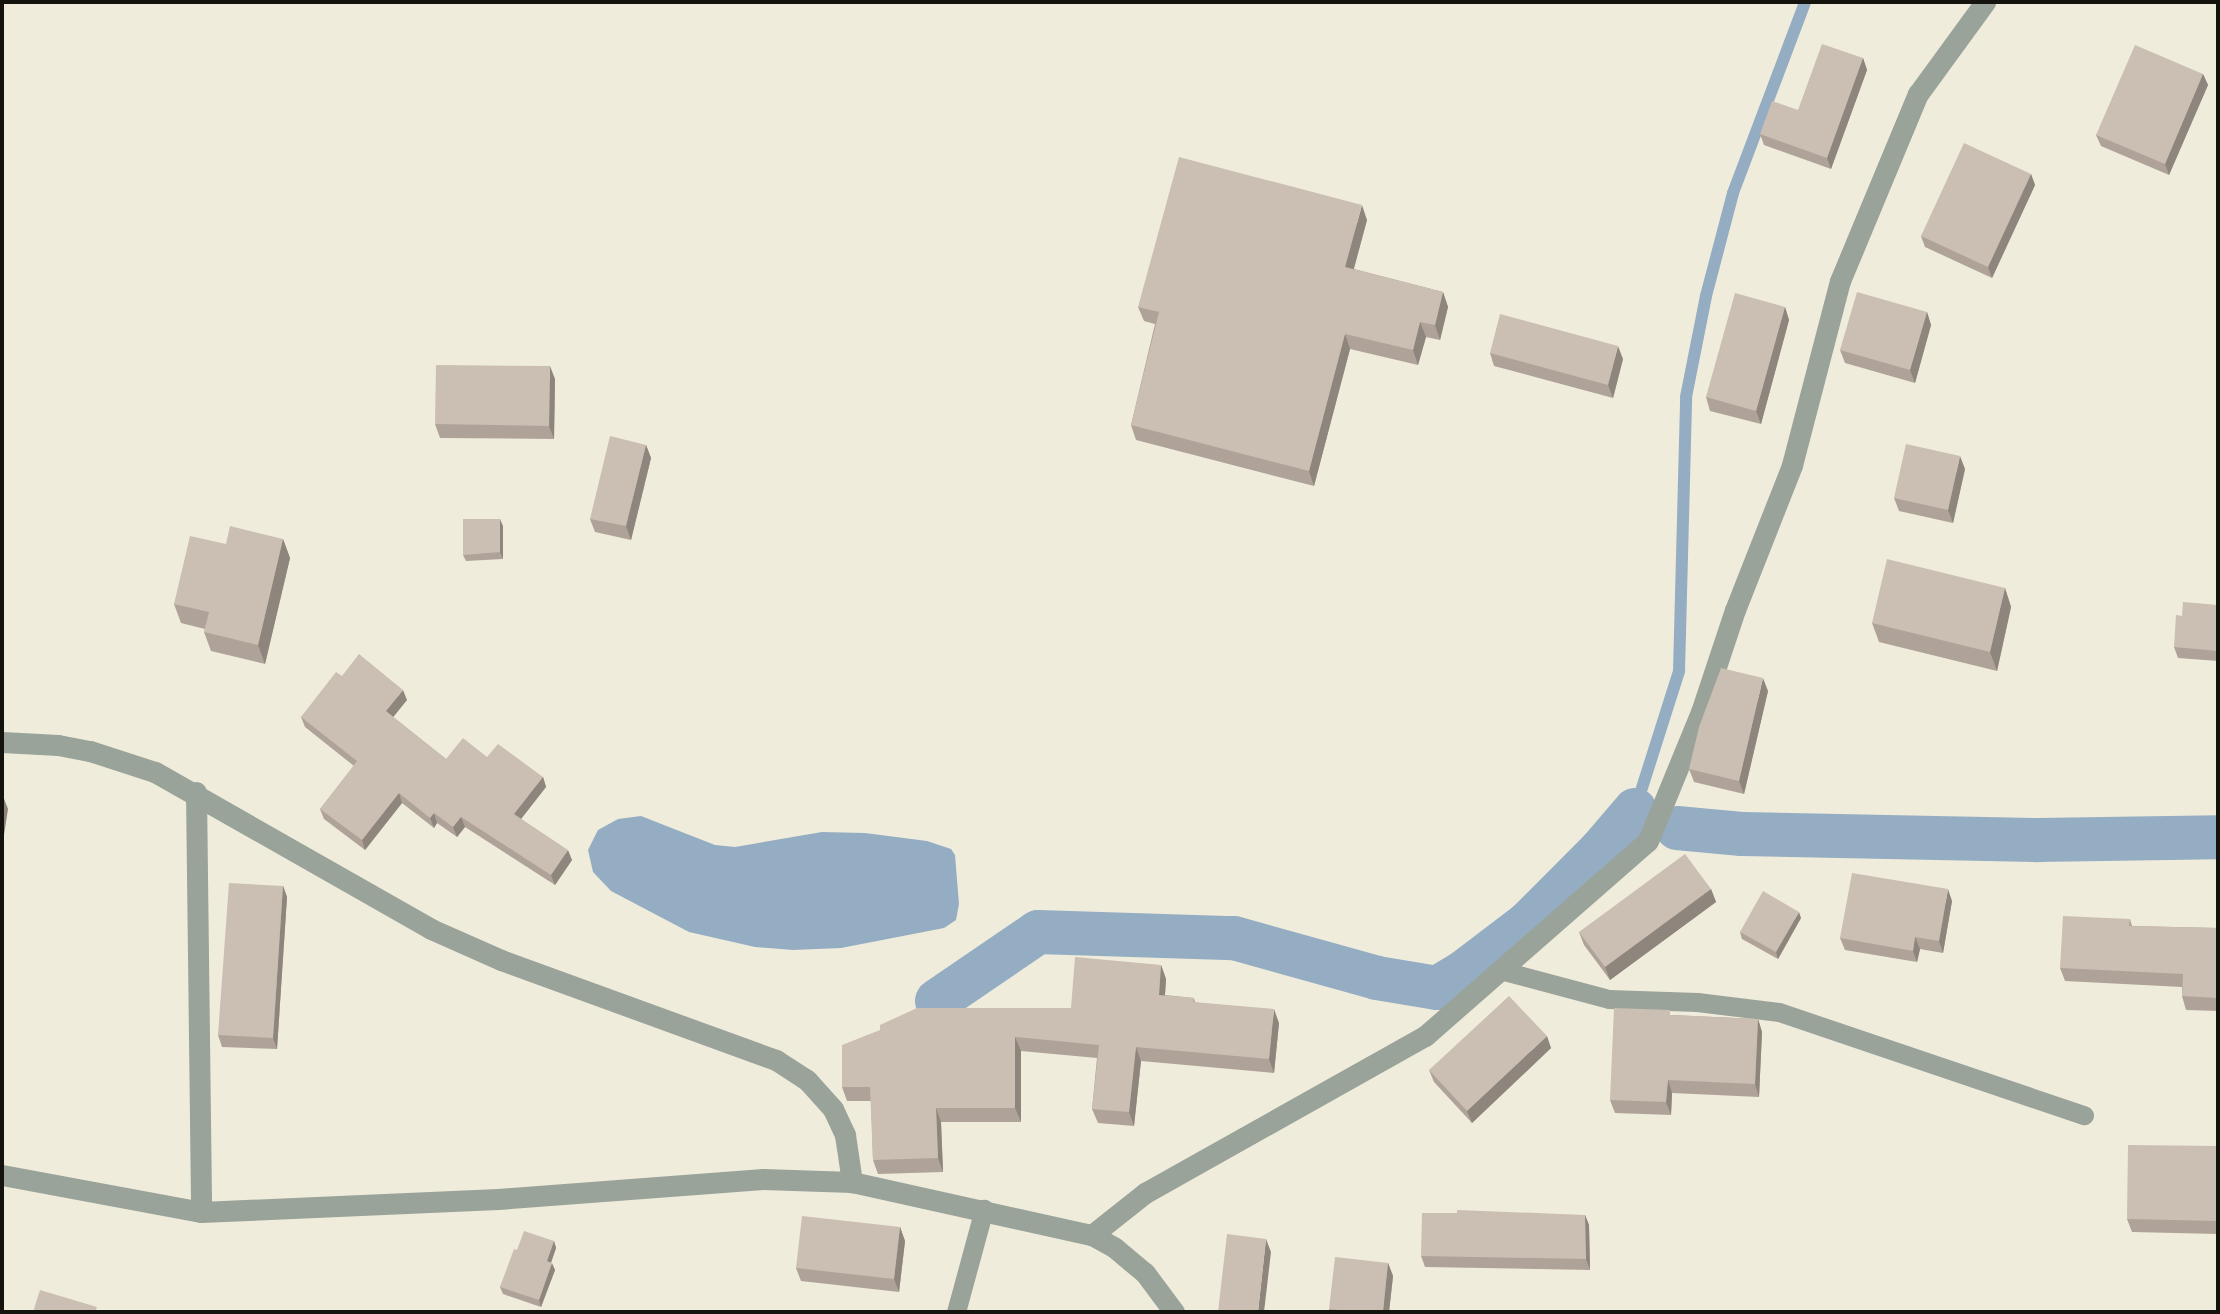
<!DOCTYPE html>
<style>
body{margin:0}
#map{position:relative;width:2220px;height:1314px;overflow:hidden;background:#f0ecdc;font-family:Manrope,sans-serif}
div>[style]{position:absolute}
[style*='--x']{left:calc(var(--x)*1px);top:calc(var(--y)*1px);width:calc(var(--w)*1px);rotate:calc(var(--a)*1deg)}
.water>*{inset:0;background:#94adc2}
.stream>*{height:12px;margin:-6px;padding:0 6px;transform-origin:6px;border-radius:6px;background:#94adc2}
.canal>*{height:44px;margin:-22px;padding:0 22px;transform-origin:22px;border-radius:22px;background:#94adc2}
.lane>*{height:19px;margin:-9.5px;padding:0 9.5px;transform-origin:9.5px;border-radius:9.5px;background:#99a399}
.street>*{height:21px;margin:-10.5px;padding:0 10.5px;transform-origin:10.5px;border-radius:10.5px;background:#99a399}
.wall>*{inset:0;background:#afa399}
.shaded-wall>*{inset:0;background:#8e857d}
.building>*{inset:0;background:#cbbeb2}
span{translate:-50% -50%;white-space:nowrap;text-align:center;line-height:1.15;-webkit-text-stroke:7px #fef9e9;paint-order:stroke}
.frame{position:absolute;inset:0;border:4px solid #14130d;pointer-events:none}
</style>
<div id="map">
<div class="water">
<i style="clip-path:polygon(641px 816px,715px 845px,735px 847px,822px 832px,865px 833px,927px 841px,951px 849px,955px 855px,959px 904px,956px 920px,944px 928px,841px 948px,793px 950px,755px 947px,689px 932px,611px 891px,593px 872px,588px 850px,598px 830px,618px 819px)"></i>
</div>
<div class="stream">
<i style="--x:1635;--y:810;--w:146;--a:-72.4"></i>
<i style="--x:1679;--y:671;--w:274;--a:-88.5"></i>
<i style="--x:1686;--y:397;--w:103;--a:-78.8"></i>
<i style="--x:1706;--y:296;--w:106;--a:-75.3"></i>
<i style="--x:1733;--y:193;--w:204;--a:-69.3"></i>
</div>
<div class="canal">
<i style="--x:1677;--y:828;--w:65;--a:5.3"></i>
<i style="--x:1742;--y:834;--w:295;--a:1.2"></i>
<i style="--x:2037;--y:840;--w:181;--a:-0.9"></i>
<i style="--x:937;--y:1001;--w:122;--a:-34.3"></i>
<i style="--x:1038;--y:932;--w:196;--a:1.8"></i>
<i style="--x:1234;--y:938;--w:148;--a:15.6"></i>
<i style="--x:1377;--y:978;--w:61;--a:9.5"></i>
<i style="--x:1437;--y:988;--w:33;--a:-31"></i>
<i style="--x:1465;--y:971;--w:78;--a:-37.2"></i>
<i style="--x:1527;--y:924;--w:103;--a:-45"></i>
<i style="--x:1600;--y:851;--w:54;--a:-49.5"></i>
</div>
<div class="lane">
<i style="--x:1500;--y:970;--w:113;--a:14.9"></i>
<i style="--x:1609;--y:999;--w:88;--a:2"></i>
<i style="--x:1697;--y:1002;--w:83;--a:7"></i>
<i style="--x:1779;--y:1012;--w:322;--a:18.7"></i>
<i style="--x:956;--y:1312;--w:107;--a:-74.8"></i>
</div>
<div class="street">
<i style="--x:2;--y:742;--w:56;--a:3.1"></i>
<i style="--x:58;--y:745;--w:33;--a:11"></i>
<i style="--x:90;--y:751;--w:68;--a:17.9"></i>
<i style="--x:155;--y:772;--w:318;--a:29.6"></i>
<i style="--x:431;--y:929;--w:77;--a:23.9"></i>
<i style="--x:501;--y:960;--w:293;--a:20"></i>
<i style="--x:776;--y:1060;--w:37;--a:33"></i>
<i style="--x:807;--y:1080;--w:39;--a:48"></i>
<i style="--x:833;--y:1109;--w:29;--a:65"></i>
<i style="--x:845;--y:1135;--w:48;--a:81.5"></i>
<i style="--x:196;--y:792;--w:420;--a:89.3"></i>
<i style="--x:2;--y:1175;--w:202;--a:10.5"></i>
<i style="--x:201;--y:1212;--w:297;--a:-2.5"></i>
<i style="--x:498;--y:1199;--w:266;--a:-4.3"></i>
<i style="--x:763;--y:1179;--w:89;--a:1.9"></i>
<i style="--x:852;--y:1182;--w:246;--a:12.5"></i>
<i style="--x:1092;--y:1235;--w:26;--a:29"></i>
<i style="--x:1115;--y:1248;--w:39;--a:40"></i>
<i style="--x:1145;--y:1273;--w:49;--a:53.4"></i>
<i style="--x:1092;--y:1235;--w:68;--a:-38.4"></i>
<i style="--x:1145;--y:1193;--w:321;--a:-29.3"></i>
<i style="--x:1425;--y:1036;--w:296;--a:-41.2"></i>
<i style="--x:1648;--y:841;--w:139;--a:-67.7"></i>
<i style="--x:1701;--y:712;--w:108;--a:-71.6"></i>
<i style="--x:1735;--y:610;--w:156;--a:-68.5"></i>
<i style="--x:1792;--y:465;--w:190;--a:-75.4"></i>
<i style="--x:1840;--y:281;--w:203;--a:-67.4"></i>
<i style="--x:1918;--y:94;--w:114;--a:-53.9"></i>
</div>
<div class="wall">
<i style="clip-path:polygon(1863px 58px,1867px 70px,1831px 169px,1764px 145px,1760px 134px,1798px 110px)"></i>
<i style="clip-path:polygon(2203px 74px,2208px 85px,2169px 175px,2101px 146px,2096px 135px)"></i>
<i style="clip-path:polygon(2031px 174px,2035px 185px,1992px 278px,1925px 247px,1921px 236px)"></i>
<i style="clip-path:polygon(1367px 220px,1354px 269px,1443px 292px,1448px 307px,1440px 340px,1426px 337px,1418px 365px,1350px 349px,1314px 486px,1136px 440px,1131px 425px,1155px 324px,1144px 321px,1138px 307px)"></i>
<i style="clip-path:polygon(1785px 307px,1789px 320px,1761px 424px,1710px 411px,1706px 397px)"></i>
<i style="clip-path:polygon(1927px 312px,1931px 325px,1915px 383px,1845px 363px,1840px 350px)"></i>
<i style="clip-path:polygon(1490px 353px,1623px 359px,1613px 398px,1494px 366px)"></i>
<i style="clip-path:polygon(555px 379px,554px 439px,440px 438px,435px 424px)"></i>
<i style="clip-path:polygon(646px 445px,651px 458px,631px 540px,595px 532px,590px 519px)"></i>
<i style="clip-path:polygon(1965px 469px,1953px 523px,1899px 511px,1894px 498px)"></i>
<i style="clip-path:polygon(503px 526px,503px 559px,466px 561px,463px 555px)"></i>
<i style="clip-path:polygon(283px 539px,290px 558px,265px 664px,211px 651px,204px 632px,205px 629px,181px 623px,174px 604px,226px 544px)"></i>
<i style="clip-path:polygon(2005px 588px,2011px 607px,1997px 671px,1879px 642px,1872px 623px)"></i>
<i style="clip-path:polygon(2218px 605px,2218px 661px,2178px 658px,2174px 647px,2182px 616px)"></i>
<i style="clip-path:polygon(342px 676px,407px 700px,393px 717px,446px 759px,487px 757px,543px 777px,546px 787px,521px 819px,572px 860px,555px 885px,465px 827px,457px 837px,437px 823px,434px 828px,402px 803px,365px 850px,324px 819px,320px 809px,354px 766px,305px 727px,301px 717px)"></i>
<i style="clip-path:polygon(1768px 691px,1744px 794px,1694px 782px,1689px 769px)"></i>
<i style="clip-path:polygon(283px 886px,287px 897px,277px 1049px,222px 1047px,218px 1035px)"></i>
<i style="clip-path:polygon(1711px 889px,1716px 902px,1610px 980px,1584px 945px,1579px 932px)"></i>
<i style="clip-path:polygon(1952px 901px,1943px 953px,1920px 949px,1917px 962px,1845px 950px,1840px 938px)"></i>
<i style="clip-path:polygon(1801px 918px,1778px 959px,1742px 939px,1740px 932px)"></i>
<i style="clip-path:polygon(2130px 919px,2132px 926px,2218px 928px,2218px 1011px,2186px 1010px,2182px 996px,2182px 987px,2065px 981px,2060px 968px)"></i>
<i style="clip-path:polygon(1161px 965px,1166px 979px,1165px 995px,1194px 998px,1195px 1002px,1279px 1023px,1274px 1073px,1141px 1061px,1134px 1126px,1098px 1123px,1092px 1109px,1097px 1058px,1021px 1051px,1021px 1122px,941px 1122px,943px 1172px,878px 1174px,873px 1160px,871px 1101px,847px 1101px,842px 1087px,1071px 1008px)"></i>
<i style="clip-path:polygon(1672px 1015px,1758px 1019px,1762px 1032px,1759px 1097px,1672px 1093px,1671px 1115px,1615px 1113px,1610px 1100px)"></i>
<i style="clip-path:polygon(1551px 1048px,1472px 1123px,1434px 1082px,1429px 1070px)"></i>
<i style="clip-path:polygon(2218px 1146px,2218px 1234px,2132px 1232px,2127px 1219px)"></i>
<i style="clip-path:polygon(1585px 1215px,1589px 1225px,1590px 1270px,1425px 1267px,1421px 1256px)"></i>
<i style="clip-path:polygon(900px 1227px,905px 1241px,899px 1292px,801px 1281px,796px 1268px)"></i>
<i style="clip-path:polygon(554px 1241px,556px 1248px,551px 1263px,555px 1270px,541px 1307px,503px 1294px,500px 1287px,517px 1250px)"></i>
<i style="clip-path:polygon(1388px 1263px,1393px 1276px,1389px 1312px,1330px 1312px,1329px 1309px)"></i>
</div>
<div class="shaded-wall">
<i style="clip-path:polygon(1863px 58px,1867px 70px,1831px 169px,1827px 158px)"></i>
<i style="clip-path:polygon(2203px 74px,2208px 85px,2169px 175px,2165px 164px)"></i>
<i style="clip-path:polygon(2031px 174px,2035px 185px,1992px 278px,1988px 267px)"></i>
<i style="clip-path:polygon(1362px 205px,1367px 220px,1350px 282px,1345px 267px)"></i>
<i style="clip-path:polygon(1443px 292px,1448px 307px,1440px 340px,1435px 325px)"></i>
<i style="clip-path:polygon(1785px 307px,1789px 320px,1761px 424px,1756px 411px)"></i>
<i style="clip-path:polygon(1927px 312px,1931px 325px,1915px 383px,1910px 370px)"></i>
<i style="clip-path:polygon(1420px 322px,1426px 337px,1418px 365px,1413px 350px)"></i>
<i style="clip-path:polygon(1345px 334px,1350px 349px,1314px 486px,1309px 471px)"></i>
<i style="clip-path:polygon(1618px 346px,1623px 359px,1613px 398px,1608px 385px)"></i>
<i style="clip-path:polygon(550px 366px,555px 379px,554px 439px,549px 426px)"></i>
<i style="clip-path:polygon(646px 445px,651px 458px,631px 540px,626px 526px)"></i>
<i style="clip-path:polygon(1960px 456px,1965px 469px,1953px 523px,1948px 510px)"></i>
<i style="clip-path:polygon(500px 519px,503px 526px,503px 559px,500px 552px)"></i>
<i style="clip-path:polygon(283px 539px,290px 558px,265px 664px,258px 645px)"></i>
<i style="clip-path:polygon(2005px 588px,2011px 607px,1997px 671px,1990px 652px)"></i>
<i style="clip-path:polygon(1763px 678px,1768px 691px,1744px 794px,1739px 781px)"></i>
<i style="clip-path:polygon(403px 690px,407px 700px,390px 721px,386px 711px)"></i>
<i style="clip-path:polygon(543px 777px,546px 787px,517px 824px,514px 814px)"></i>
<i style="clip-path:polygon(399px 793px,402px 803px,365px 850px,362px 840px)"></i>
<i style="clip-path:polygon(3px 796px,8px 809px,2px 848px,2px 805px)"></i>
<i style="clip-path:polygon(434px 813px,437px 823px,434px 828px,430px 818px)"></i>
<i style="clip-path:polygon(461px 817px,465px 827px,457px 837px,453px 827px)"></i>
<i style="clip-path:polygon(568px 850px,572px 860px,555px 885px,551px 875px)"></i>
<i style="clip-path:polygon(283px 886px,287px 897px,277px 1049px,273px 1038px)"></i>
<i style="clip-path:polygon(1711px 889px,1716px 902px,1610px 980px,1605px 967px)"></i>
<i style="clip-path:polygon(1948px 889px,1952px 901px,1943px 953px,1939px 941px)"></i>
<i style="clip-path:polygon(1799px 912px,1801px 918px,1778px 959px,1776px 952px)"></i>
<i style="clip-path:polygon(1915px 937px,1920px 949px,1917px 962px,1913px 951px)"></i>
<i style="clip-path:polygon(1161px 965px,1166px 979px,1164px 1009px,1159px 995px)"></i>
<i style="clip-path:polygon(1274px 1009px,1279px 1023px,1274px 1073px,1269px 1059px)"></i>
<i style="clip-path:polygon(1758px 1019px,1762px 1032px,1759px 1097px,1755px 1084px)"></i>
<i style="clip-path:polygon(1547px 1036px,1551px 1048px,1472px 1123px,1467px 1111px)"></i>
<i style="clip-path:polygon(1015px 1037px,1021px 1051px,1021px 1122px,1015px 1108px)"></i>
<i style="clip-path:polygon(1136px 1047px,1141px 1061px,1134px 1126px,1129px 1112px)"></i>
<i style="clip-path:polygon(1668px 1080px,1672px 1093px,1671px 1115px,1666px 1102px)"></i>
<i style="clip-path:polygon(936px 1108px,941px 1122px,943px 1172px,938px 1158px)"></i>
<i style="clip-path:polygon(1585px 1215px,1589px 1225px,1590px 1270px,1586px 1259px)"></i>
<i style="clip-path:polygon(900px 1227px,905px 1241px,899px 1292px,894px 1279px)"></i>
<i style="clip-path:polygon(1266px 1239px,1271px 1252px,1264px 1312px,1258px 1312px)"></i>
<i style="clip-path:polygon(554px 1241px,556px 1248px,549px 1268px,547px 1261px)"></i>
<i style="clip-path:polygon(552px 1263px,555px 1270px,541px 1307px,539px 1300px)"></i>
<i style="clip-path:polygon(1388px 1263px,1393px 1276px,1389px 1312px,1383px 1312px)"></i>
</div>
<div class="building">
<i style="clip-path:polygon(1822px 44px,1863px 58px,1827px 158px,1760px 134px,1772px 101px,1798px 110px)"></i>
<i style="clip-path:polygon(2135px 45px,2203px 74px,2165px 164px,2096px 135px)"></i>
<i style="clip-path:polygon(1964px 143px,2031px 174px,1988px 267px,1921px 236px)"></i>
<i style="clip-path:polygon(1179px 157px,1362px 205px,1345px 267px,1443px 292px,1435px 325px,1420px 322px,1413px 350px,1345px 334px,1309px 471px,1131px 425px,1159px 312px,1138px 307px)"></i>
<i style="clip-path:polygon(1857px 292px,1927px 312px,1910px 370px,1840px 350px)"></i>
<i style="clip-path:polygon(1735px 293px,1785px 307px,1756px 411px,1706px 397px)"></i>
<i style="clip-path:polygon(1500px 314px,1618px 346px,1608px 385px,1490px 353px)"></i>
<i style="clip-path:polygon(436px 365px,550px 366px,549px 426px,435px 424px)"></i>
<i style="clip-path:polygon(610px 436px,646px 445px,626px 526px,590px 519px)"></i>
<i style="clip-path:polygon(1906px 444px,1960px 456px,1948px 510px,1894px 498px)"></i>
<i style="clip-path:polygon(463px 519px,500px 519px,500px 552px,463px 555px)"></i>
<i style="clip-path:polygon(230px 526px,283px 539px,258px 645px,204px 632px,209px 612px,174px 604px,190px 536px,226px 544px)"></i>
<i style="clip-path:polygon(1887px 559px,2005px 588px,1990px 652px,1872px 623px)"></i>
<i style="clip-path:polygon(2183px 602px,2218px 605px,2218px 651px,2174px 647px,2176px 615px,2182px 616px)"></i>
<i style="clip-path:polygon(359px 654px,403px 690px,386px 711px,446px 759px,463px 738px,487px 757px,498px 744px,543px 777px,514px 814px,568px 850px,551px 875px,461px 817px,453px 827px,434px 813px,430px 818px,399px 793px,362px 840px,320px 809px,357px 761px,301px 717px,336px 672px,342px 676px)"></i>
<i style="clip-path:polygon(1721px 668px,1763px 678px,1739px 781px,1689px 769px,1699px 727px)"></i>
<i style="clip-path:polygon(1685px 854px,1711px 889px,1605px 967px,1579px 932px)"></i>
<i style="clip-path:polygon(1852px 873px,1948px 889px,1939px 941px,1915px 937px,1913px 951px,1840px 938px)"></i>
<i style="clip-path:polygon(229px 883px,283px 886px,273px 1038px,218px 1035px)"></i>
<i style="clip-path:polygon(1763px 891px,1799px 912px,1776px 952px,1740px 932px)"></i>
<i style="clip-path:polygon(2063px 916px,2130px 919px,2129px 926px,2218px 928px,2218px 998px,2182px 996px,2183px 974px,2060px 968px)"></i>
<i style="clip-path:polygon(1075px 957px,1161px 965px,1159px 995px,1194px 998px,1193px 1002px,1274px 1009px,1269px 1059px,1136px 1047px,1129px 1112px,1092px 1109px,1099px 1045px,1015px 1037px,1015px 1108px,936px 1108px,938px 1158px,873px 1160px,870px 1087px,842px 1087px,842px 1045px,880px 1030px,880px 1025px,917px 1008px,1071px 1008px)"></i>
<i style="clip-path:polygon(1509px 996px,1547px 1036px,1467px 1111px,1429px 1070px)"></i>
<i style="clip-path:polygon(1614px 1008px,1670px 1010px,1670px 1015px,1758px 1019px,1755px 1084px,1668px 1080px,1666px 1102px,1610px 1100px)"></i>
<i style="clip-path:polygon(2128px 1145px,2218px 1146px,2218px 1221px,2127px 1219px)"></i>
<i style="clip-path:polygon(1457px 1210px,1585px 1215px,1586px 1259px,1421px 1256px,1422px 1213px,1457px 1213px)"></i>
<i style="clip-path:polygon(802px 1216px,900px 1227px,894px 1279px,796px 1268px)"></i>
<i style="clip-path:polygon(524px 1231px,554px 1241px,547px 1261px,552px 1263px,539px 1300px,500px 1287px,514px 1249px,517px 1250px)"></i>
<i style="clip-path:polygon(1227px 1234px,1266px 1239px,1258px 1312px,1218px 1312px)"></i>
<i style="clip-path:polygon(1335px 1257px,1388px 1263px,1383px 1312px,1356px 1312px,1329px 1309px)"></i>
<i style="clip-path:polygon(40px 1290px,97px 1307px,95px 1312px,33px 1312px)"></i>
</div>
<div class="frame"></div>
</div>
